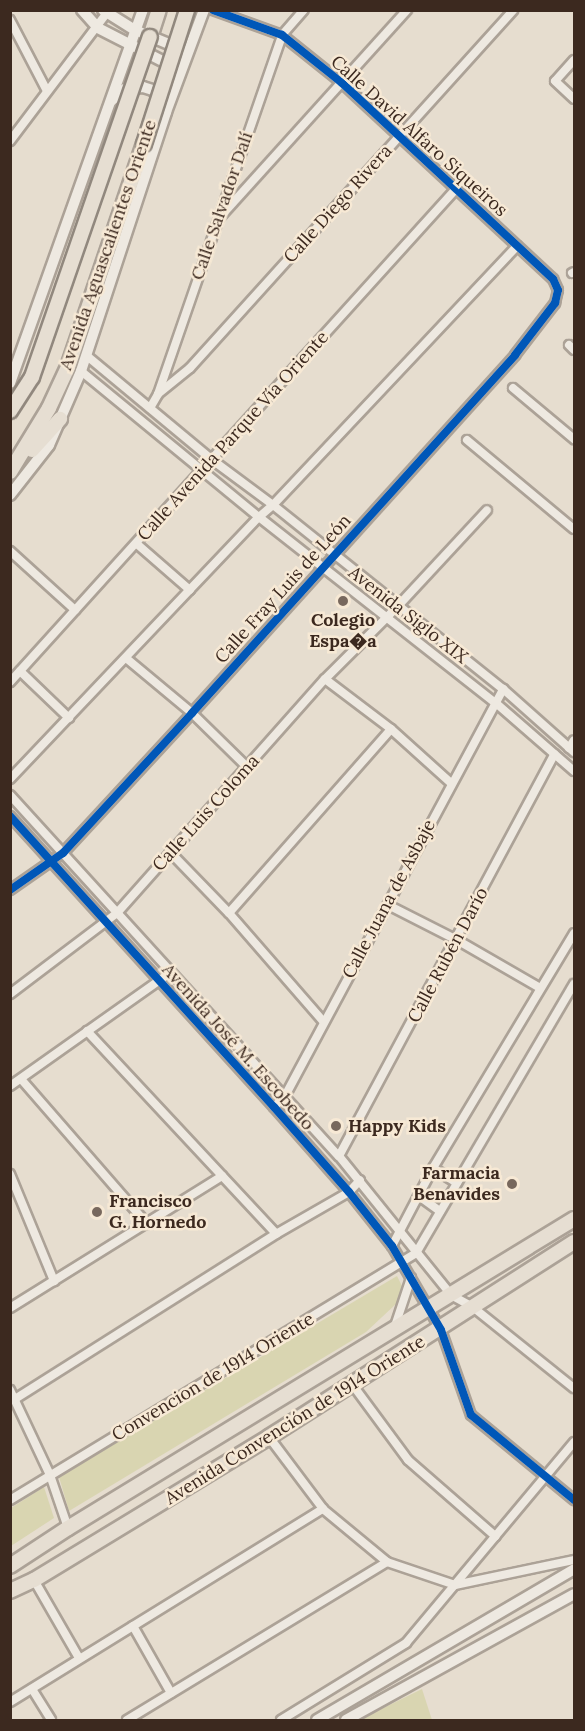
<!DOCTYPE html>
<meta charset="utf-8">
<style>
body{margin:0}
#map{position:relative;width:585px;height:1731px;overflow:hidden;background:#e6ddcf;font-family:Lora,serif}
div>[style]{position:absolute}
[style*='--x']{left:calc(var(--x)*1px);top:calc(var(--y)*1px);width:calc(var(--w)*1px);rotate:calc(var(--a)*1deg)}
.green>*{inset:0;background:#d9d5b1}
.roads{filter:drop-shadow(2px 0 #aca297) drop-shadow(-2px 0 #aca297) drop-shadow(0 2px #aca297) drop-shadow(0 -2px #aca297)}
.minor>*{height:8px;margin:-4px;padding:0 4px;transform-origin:4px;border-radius:4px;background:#eee9e1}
.tertiary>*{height:10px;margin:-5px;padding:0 5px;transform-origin:5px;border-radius:5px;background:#eee9e1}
.primary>*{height:14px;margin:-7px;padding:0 7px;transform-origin:7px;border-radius:7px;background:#e6ded2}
.bridges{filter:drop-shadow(2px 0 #91887e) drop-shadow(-2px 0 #91887e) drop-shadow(0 2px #91887e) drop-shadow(0 -2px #91887e)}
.primary-bridge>*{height:14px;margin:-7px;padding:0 7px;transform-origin:7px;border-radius:7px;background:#e6ded2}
.cycleway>*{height:8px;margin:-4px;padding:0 4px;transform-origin:4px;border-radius:4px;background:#0057b8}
.dots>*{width:16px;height:16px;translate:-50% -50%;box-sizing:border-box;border:3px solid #f7e9d5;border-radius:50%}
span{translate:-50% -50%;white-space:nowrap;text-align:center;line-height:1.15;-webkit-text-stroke:5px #f7e9d5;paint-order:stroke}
.street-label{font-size:18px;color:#3c291f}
.poi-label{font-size:18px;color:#3c291f;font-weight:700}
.left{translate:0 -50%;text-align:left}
.right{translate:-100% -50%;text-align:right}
.frame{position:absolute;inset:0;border:12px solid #3c291f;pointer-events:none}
</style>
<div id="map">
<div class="green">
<i style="clip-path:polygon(397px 1276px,402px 1286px,397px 1303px,366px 1332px,69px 1511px,59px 1477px)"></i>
<i style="clip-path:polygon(44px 1487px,54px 1518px,11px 1546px,11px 1508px)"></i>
<i style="clip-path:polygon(422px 1689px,432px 1720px,359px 1720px)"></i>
</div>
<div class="roads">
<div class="minor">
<i style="--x:10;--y:20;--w:80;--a:62.5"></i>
<i style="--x:574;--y:60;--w:28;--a:132"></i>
<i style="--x:555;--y:81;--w:26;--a:43"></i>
<i style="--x:10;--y:141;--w:159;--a:-52.9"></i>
<i style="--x:220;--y:217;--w:279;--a:-47.9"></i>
<i style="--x:572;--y:273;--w:2;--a:-27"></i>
<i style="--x:569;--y:345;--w:7;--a:45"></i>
<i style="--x:87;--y:356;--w:161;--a:39.7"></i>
<i style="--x:211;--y:459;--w:77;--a:36.6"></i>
<i style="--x:273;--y:505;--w:295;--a:38.7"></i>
<i style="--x:503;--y:689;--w:95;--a:41.6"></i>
<i style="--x:81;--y:371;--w:230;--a:39.4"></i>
<i style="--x:259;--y:517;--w:303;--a:38.2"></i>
<i style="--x:497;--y:704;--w:102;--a:41"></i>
<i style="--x:513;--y:388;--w:80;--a:39.9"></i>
<i style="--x:158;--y:394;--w:41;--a:-39.1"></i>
<i style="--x:190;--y:368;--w:482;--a:-47.9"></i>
<i style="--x:150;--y:408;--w:16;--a:-60"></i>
<i style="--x:158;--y:394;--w:380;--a:-70.9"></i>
<i style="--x:282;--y:35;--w:33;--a:-49"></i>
<i style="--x:467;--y:440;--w:139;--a:39.8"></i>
<i style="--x:137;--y:544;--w:70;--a:41"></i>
<i style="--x:10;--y:551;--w:88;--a:42.2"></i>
<i style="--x:126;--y:658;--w:86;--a:39.8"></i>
<i style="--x:192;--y:713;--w:77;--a:44.5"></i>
<i style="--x:20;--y:671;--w:68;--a:43.8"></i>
<i style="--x:325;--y:679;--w:83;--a:37.1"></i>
<i style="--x:391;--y:729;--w:81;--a:42"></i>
<i style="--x:10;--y:682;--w:663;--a:-47.87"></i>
<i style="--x:569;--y:748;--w:9;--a:-58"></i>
<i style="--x:10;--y:779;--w:361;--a:-46.5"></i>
<i style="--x:259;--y:517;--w:18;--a:-41"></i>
<i style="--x:273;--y:505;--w:356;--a:-46.7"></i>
<i style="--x:10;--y:795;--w:488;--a:47.7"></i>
<i style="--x:339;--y:1156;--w:179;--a:51.1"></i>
<i style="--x:451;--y:1295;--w:26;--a:29"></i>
<i style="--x:474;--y:1308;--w:128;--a:38.7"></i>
<i style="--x:10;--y:816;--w:393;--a:47.8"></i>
<i style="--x:274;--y:1107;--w:113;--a:48.6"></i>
<i style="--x:349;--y:1192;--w:69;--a:51.5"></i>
<i style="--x:392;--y:1246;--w:97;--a:59.7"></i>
<i style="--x:441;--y:1330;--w:90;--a:70.6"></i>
<i style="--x:471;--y:1415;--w:134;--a:39.5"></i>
<i style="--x:170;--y:852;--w:85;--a:46"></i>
<i style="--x:229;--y:913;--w:143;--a:49"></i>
<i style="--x:10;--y:890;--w:65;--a:-34.9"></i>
<i style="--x:63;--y:853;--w:190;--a:-47.3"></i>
<i style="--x:192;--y:713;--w:482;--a:-47.9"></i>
<i style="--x:515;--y:355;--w:66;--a:-52.4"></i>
<i style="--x:555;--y:303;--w:13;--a:-77"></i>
<i style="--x:558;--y:290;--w:12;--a:-114"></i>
<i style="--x:553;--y:279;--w:288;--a:-137.1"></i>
<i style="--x:342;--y:83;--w:77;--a:-141.3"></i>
<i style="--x:282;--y:35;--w:73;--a:-160.1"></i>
<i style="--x:388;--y:905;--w:77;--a:26.9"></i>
<i style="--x:457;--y:940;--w:96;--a:30"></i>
<i style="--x:229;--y:913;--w:245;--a:-48.6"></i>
<i style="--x:10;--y:994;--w:134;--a:-37.1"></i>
<i style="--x:117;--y:913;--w:313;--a:-48.4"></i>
<i style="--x:325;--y:679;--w:102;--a:-45"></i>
<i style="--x:397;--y:607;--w:132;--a:-47.1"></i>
<i style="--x:87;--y:1031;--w:277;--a:47"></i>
<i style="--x:21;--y:1079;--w:192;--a:49"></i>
<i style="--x:10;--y:1086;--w:197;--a:-35.3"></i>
<i style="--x:274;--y:1107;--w:16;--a:-45"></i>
<i style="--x:285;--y:1096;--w:462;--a:-61.8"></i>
<i style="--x:339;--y:1156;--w:456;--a:-61.8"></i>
<i style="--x:433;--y:1168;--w:28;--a:32"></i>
<i style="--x:10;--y:1174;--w:116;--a:67.6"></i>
<i style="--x:419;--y:1196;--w:26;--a:36"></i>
<i style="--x:392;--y:1246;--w:88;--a:-62.3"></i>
<i style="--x:433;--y:1168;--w:274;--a:-59"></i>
<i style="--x:10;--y:1308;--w:250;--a:-31.9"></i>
<i style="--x:394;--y:1329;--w:54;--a:-71.6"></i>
<i style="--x:352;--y:1384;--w:94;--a:53.6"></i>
<i style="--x:408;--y:1460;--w:116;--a:41.1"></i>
<i style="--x:10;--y:1390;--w:94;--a:64.8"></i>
<i style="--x:50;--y:1475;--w:56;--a:71.2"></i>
<i style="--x:15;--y:1399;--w:309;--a:-32.3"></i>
<i style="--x:276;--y:1234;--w:84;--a:-29.9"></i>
<i style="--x:349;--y:1192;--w:16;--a:-47"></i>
<i style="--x:269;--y:1437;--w:90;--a:53.1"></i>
<i style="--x:323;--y:1509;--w:83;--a:39.6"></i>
<i style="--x:387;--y:1562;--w:72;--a:18.7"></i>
<i style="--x:455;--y:1585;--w:122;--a:-11.9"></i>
<i style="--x:10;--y:1500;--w:475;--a:-31.3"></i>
<i style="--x:416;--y:1253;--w:312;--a:-59.6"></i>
<i style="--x:34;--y:1580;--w:90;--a:60"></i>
<i style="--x:133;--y:1626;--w:77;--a:60.4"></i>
<i style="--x:32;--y:1689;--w:36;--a:58"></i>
<i style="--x:10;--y:1702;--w:368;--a:-31.7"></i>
<i style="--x:127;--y:1720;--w:304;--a:-31.3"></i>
<i style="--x:281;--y:1720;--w:147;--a:-31.6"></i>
<i style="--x:406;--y:1643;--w:262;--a:-50.1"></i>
</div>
<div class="tertiary">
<i style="--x:82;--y:10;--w:24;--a:48"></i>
<i style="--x:98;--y:28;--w:88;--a:27.1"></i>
<i style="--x:103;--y:10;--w:38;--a:32"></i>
<i style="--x:135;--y:30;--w:50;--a:22.4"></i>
<i style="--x:111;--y:101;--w:18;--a:-41"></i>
<i style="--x:125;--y:89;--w:18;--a:-6"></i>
<i style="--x:143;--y:87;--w:10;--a:17"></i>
<i style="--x:153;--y:90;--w:16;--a:45"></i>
<i style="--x:10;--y:383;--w:396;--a:-70.4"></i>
<i style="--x:10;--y:495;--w:63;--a:-52"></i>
<i style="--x:49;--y:445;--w:81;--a:-66.6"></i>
<i style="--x:81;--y:371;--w:273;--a:-71.8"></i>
<i style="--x:166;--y:112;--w:109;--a:-69.6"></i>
<i style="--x:317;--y:1720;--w:298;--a:-30.4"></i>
<i style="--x:346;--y:1720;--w:260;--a:-28.9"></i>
</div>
<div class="primary">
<i style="--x:150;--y:37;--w:28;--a:-72"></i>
<i style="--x:32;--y:450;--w:42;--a:-47.9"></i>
<i style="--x:10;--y:472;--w:75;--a:-58.6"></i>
<i style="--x:49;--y:408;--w:45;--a:-65.1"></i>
<i style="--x:68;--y:367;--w:236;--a:-71.2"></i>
<i style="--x:10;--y:1566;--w:69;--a:-33.2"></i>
<i style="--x:68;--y:1528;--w:593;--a:-31.41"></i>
<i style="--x:10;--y:1591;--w:26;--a:-25"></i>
<i style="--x:34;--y:1580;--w:275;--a:-31.3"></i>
<i style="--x:269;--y:1437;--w:362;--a:-32.6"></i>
</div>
</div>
<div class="bridges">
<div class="primary-bridge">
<i style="--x:144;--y:144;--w:141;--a:-72.2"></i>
<i style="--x:10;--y:411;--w:40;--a:-57.1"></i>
<i style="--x:32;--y:377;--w:360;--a:-70.9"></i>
</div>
</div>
<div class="cycleway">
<i style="--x:10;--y:816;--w:393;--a:47.8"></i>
<i style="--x:274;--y:1107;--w:113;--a:48.6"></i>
<i style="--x:349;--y:1192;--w:69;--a:51.5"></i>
<i style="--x:392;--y:1246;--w:97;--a:59.7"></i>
<i style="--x:441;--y:1330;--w:90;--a:70.6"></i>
<i style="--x:471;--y:1415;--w:134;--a:39.5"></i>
<i style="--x:10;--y:890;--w:65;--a:-34.9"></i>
<i style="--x:63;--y:853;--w:190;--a:-47.3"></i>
<i style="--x:192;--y:713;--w:482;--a:-47.9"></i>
<i style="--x:515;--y:355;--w:66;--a:-52.4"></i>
<i style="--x:555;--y:303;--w:13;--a:-77"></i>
<i style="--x:558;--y:290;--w:12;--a:-114"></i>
<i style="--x:553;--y:279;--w:288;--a:-137.1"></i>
<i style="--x:342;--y:83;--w:77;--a:-141.3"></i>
<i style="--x:282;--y:35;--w:73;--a:-160.1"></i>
</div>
<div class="dots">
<i style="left:343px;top:601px;background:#78685d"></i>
<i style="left:336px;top:1126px;background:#78685d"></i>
<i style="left:512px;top:1184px;background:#78685d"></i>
<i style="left:97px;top:1212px;background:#78685d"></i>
</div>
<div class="street-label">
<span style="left:419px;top:136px;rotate:42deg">Calle David Alfaro Siqueiros</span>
<span style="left:338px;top:204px;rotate:-48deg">Calle Diego Rivera</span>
<span style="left:222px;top:206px;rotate:-71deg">Calle Salvador Dalí</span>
<span style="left:108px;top:245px;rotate:-71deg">Avenida Aguascalientes Oriente</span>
<span style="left:233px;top:436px;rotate:-48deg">Calle Avenida Parque Vía Oriente</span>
<span style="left:283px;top:589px;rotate:-48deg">Calle Fray Luis de León</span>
<span style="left:408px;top:615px;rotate:38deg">Avenida Siglo XIX</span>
<span style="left:206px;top:813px;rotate:-48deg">Calle Luis Coloma</span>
<span style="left:389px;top:899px;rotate:-62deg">Calle Juana de Asbaje</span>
<span style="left:448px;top:955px;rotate:-62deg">Calle Rubén Darío</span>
<span style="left:238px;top:1047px;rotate:48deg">Avenida José M. Escobedo</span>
<span style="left:213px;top:1377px;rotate:-31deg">Convencion de 1914 Oriente</span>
<span style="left:295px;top:1420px;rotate:-32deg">Avenida Convención de 1914 Oriente</span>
</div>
<div class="poi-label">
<span style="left:343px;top:631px">Colegio<br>Espa�a</span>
<span class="left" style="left:348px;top:1126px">Happy Kids</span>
<span class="right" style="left:500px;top:1184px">Farmacia<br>Benavides</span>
<span class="left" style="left:109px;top:1212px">Francisco<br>G. Hornedo</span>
</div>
<div class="frame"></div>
</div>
